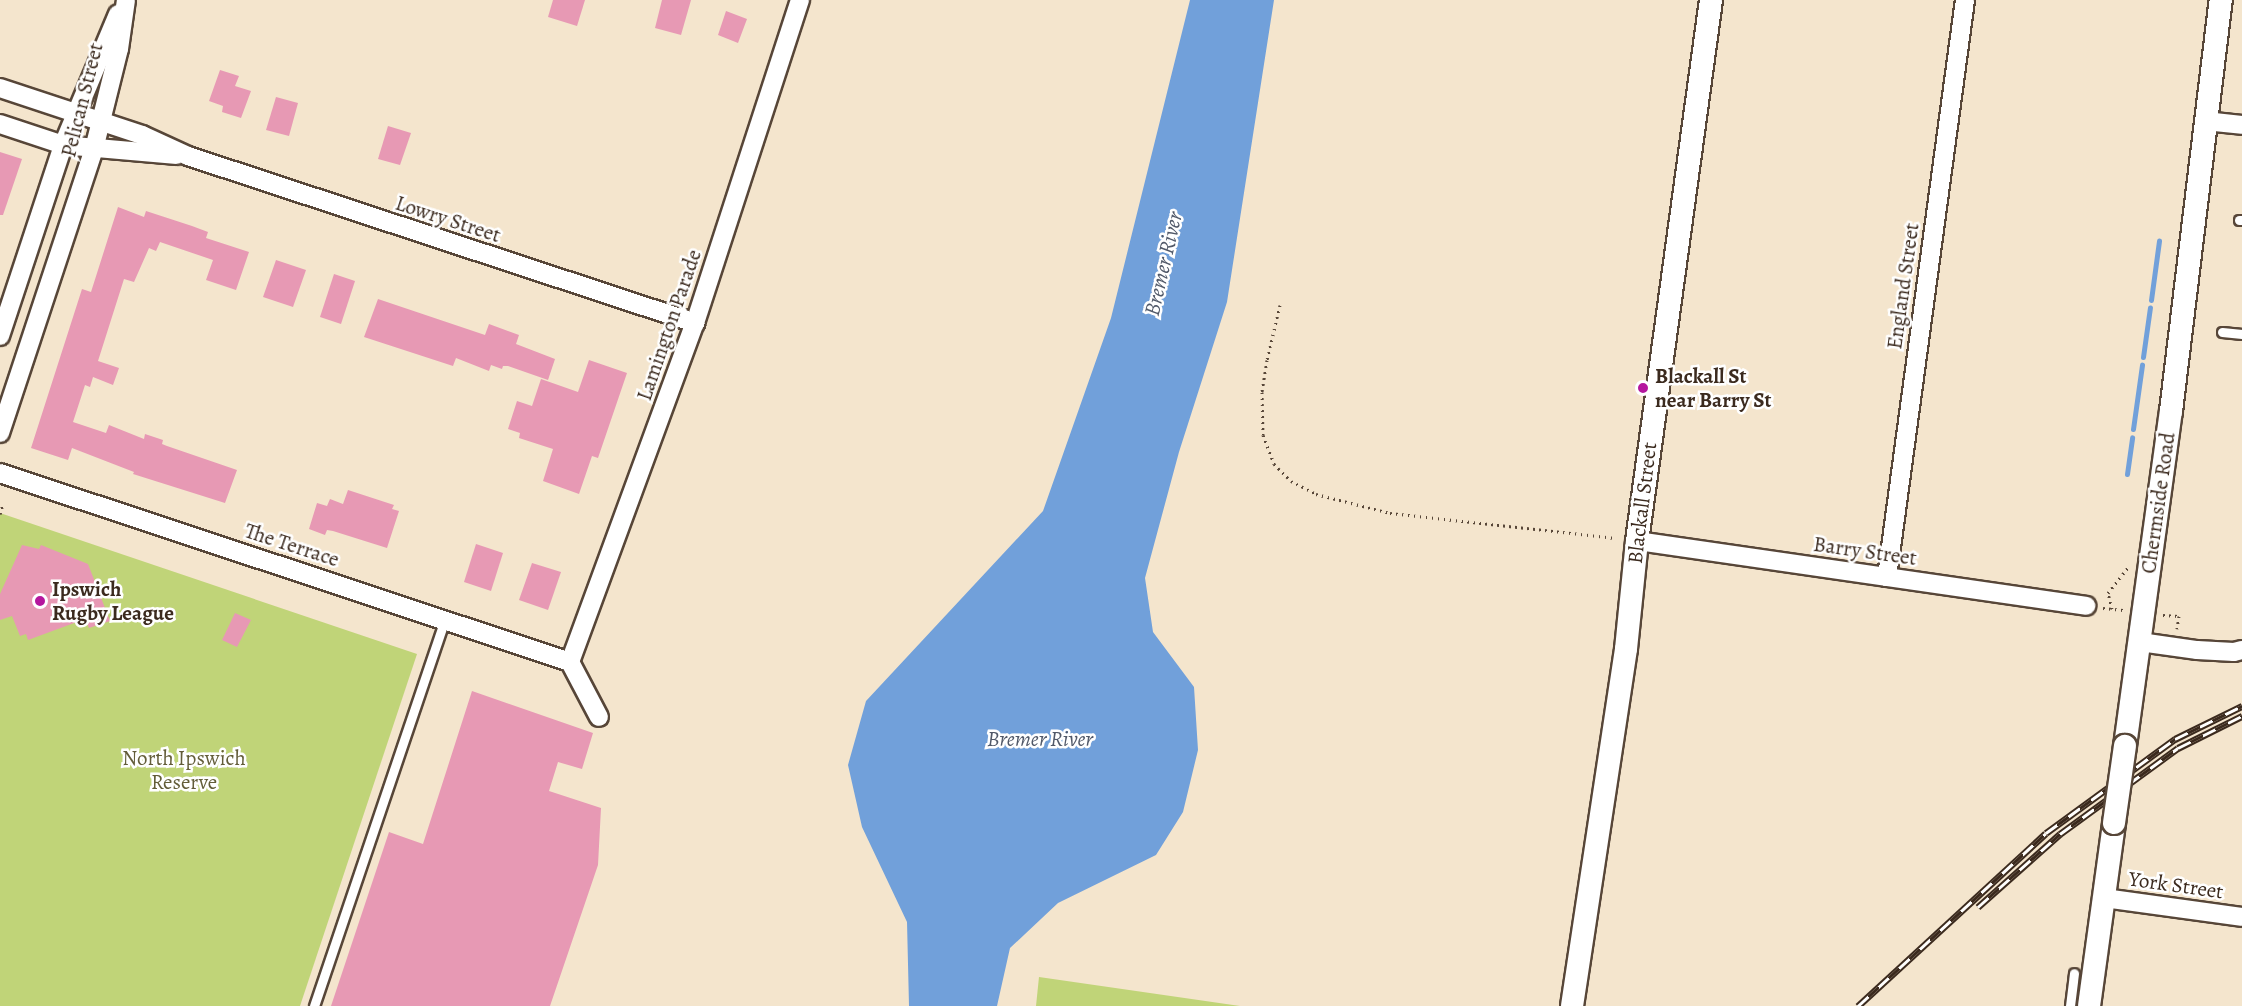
<!DOCTYPE html>
<style>
body{margin:0}
#map{position:relative;width:2242px;height:1006px;overflow:hidden;background:#f4e5cd;font-family:Alegreya,serif}
div>[style]{position:absolute}
[style*='--x']{left:calc(var(--x)*1px);top:calc(var(--y)*1px);width:calc(var(--w)*1px);rotate:calc(var(--a)*1deg)}
.green>*{inset:0;background:#c0d478}
.water>*{inset:0;background:#71a0da}
.stream>*{height:5px;margin:-2.5px;padding:0 2.5px;transform-origin:2.5px;border-radius:2.5px;background:#71a0da}
.building>*{inset:0;background:#e799b4}
.path>*{height:3px;margin-top:-1.5px;transform-origin:0;background:repeating-linear-gradient(90deg,#574638 0 1.5px,transparent 0 6px)}
.roads{filter:drop-shadow(2px 0 #574638) drop-shadow(-2px 0 #574638) drop-shadow(0 2px #574638) drop-shadow(0 -2px #574638)}
.service>*{height:9px;margin:-4.5px;padding:0 4.5px;transform-origin:4.5px;border-radius:4.5px;background:#fff}
.minor>*{height:18px;margin:-9px;padding:0 9px;transform-origin:9px;border-radius:9px;background:#fff}
.tertiary>*{height:22px;margin:-11px;padding:0 11px;transform-origin:11px;border-radius:11px;background:#fff}
.rail>*{height:7px;margin-top:-3.5px;transform-origin:0;background:repeating-linear-gradient(90deg,#fff 0 14px,#3b2a1e 0 28px);box-sizing:border-box;border-block:2px solid #3b2a1e}
.bridges{filter:drop-shadow(2px 0 #574638) drop-shadow(-2px 0 #574638) drop-shadow(0 2px #574638) drop-shadow(0 -2px #574638)}
.tertiary-bridge>*{height:22px;margin:-11px;padding:0 11px;transform-origin:11px;border-radius:11px;background:#fff}
.dots>*{width:16px;height:16px;translate:-50% -50%;box-sizing:border-box;border:3px solid #fff;border-radius:50%}
span{translate:-50% -50%;white-space:nowrap;text-align:center;line-height:1.15;-webkit-text-stroke:5px #fff;paint-order:stroke}
.street-label{font-size:21px;color:#3b2a1e}
.poi-label{font-size:21px;color:#3b2a1e;font-weight:700}
.left{translate:0 -50%;text-align:left}
.park-label{font-size:21px;color:#635d39}
.water-label{font-size:22px;color:#515969;font-style:italic}
</style>
<div id="map">
<div class="green">
<i style="clip-path:polygon(0 513px,417px 654px,300px 1006px,0 1006px)"></i>
<i style="clip-path:polygon(1039px 977px,1240px 1006px,1036px 1006px)"></i>
</div>
<div class="water">
<i style="clip-path:polygon(1190px 0,1274px 0,1227px 302px,1179px 452px,1145px 578px,1153px 632px,1194px 687px,1198px 750px,1183px 812px,1156px 855px,1058px 903px,1010px 948px,997px 1006px,909px 1006px,907px 922px,862px 827px,848px 765px,866px 701px,1043px 511px,1111px 318px)"></i>
</div>
<div class="stream">
<i style="--x:2151;--y:300;--w:60;--a:-82.3"></i>
<i style="--x:2143;--y:357;--w:50;--a:-82"></i>
<i style="--x:2133;--y:429;--w:65;--a:-82"></i>
<i style="--x:2127;--y:474;--w:37;--a:-82"></i>
</div>
<div class="building">
<i style="clip-path:polygon(553px 0,585px 0,577px 26px,548px 17px)"></i>
<i style="clip-path:polygon(662px 0,691px 0,681px 35px,655px 28px)"></i>
<i style="clip-path:polygon(726px 11px,747px 19px,738px 43px,718px 35px)"></i>
<i style="clip-path:polygon(220px 70px,239px 76px,235px 86px,251px 91px,241px 118px,222px 112px,223px 106px,209px 101px)"></i>
<i style="clip-path:polygon(276px 97px,298px 103px,289px 136px,266px 130px)"></i>
<i style="clip-path:polygon(388px 126px,411px 133px,400px 165px,378px 159px)"></i>
<i style="clip-path:polygon(0 152px,22px 159px,3px 215px,0 215px)"></i>
<i style="clip-path:polygon(118px 207px,144px 217px,146px 211px,192px 226px,208px 232px,206px 238px,249px 252px,236px 290px,206px 280px,213px 260px,160px 242px,156px 251px,149px 248px,134px 282px,124px 279px,98px 361px,119px 368px,113px 385px,93px 377px,90px 387px,85px 385px,73px 422px,106px 433px,109px 425px,144px 439px,145px 434px,163px 440px,162px 444px,167px 446px,237px 470px,225px 503px,133px 474px,134px 472px,72px 448px,68px 460px,31px 448px,82px 289px,91px 292px)"></i>
<i style="clip-path:polygon(276px 260px,306px 270px,293px 307px,263px 297px)"></i>
<i style="clip-path:polygon(334px 274px,355px 281px,341px 324px,320px 317px)"></i>
<i style="clip-path:polygon(378px 299px,485px 335px,489px 324px,519px 335px,516px 344px,555px 359px,548px 380px,508px 366px,503px 366px,502px 369px,491px 365px,489px 371px,456px 358px,453px 366px,364px 337px)"></i>
<i style="clip-path:polygon(589px 360px,627px 373px,598px 458px,592px 456px,579px 494px,543px 481px,553px 449px,519px 438px,520px 433px,508px 429px,517px 401px,532px 406px,541px 379px,578px 392px)"></i>
<i style="clip-path:polygon(348px 490px,394px 505px,392px 509px,399px 511px,387px 548px,333px 531px,327px 530px,325px 535px,309px 529px,317px 503px,327px 506px,330px 499px,343px 504px)"></i>
<i style="clip-path:polygon(476px 544px,503px 553px,491px 591px,464px 582px)"></i>
<i style="clip-path:polygon(22px 545px,39px 549px,41px 545px,88px 564px,110px 621px,89px 628px,85px 619px,28px 640px,26px 634px,20px 636px,12px 616px,0 620px,0 594px)"></i>
<i style="clip-path:polygon(532px 563px,561px 572px,548px 610px,519px 600px)"></i>
<i style="clip-path:polygon(235px 613px,251px 620px,237px 647px,222px 640px)"></i>
<i style="clip-path:polygon(472px 691px,593px 733px,582px 769px,558px 762px,549px 791px,601px 808px,598px 865px,550px 1006px,331px 1006px,389px 832px,423px 844px)"></i>
</div>
<div class="path">
<i style="--x:1280;--y:305;--w:57;--a:103.3"></i>
<i style="--x:1267;--y:360;--w:32;--a:99"></i>
<i style="--x:1262;--y:392;--w:43;--a:88.7"></i>
<i style="--x:1263;--y:435;--w:31;--a:69"></i>
<i style="--x:1274;--y:464;--w:24;--a:45"></i>
<i style="--x:1291;--y:481;--w:28;--a:27"></i>
<i style="--x:1316;--y:494;--w:76;--a:14.4"></i>
<i style="--x:1390;--y:513;--w:227;--a:6.3"></i>
<i style="--x:0;--y:514;--w:10;--a:-73"></i>
<i style="--x:2103;--y:608;--w:20;--a:6"></i>
<i style="--x:2112;--y:609;--w:16;--a:-104"></i>
<i style="--x:2108;--y:593;--w:33;--a:-52"></i>
<i style="--x:2163;--y:615;--w:16;--a:4"></i>
<i style="--x:2179;--y:616;--w:13;--a:99"></i>
</div>
<div class="roads">
<div class="service">
<i style="--x:2239;--y:220;--w:3;--a:0"></i>
<i style="--x:2222;--y:332;--w:20;--a:6"></i>
<i style="--x:314;--y:1006;--w:409;--a:-71.3"></i>
<i style="--x:2070;--y:1006;--w:33;--a:-83"></i>
</div>
<div class="minor">
<i style="--x:0;--y:88;--w:150;--a:18.3"></i>
<i style="--x:142;--y:135;--w:51;--a:24.5"></i>
<i style="--x:188;--y:156;--w:534;--a:18.23"></i>
<i style="--x:2205;--y:121;--w:37;--a:6"></i>
<i style="--x:0;--y:124;--w:66;--a:18.4"></i>
<i style="--x:63;--y:145;--w:114;--a:5"></i>
<i style="--x:0;--y:336;--w:201;--a:-71.7"></i>
<i style="--x:63;--y:145;--w:142;--a:-67.2"></i>
<i style="--x:0;--y:433;--w:299;--a:-71.7"></i>
<i style="--x:94;--y:149;--w:103;--a:-76"></i>
<i style="--x:119;--y:49;--w:49;--a:-81.9"></i>
<i style="--x:0;--y:473;--w:601;--a:18.34"></i>
<i style="--x:1637;--y:541;--w:454;--a:8.2"></i>
<i style="--x:1887;--y:577;--w:582;--a:-82.3"></i>
<i style="--x:2140;--y:642;--w:58;--a:8"></i>
<i style="--x:2197;--y:650;--w:37;--a:3"></i>
<i style="--x:2234;--y:652;--w:8;--a:-14"></i>
<i style="--x:570;--y:662;--w:361;--a:-69.8"></i>
<i style="--x:695;--y:323;--w:340;--a:-72"></i>
<i style="--x:570;--y:662;--w:62;--a:62.2"></i>
<i style="--x:2104;--y:898;--w:139;--a:7.8"></i>
</div>
<div class="tertiary">
<i style="--x:2125;--y:746;--w:338;--a:-82.2"></i>
<i style="--x:2171;--y:411;--w:414;--a:-83.1"></i>
<i style="--x:1572;--y:1006;--w:361;--a:-81.4"></i>
<i style="--x:1626;--y:649;--w:109;--a:-84.2"></i>
<i style="--x:1637;--y:541;--w:546;--a:-82.21"></i>
<i style="--x:2089;--y:1006;--w:185;--a:-82.2"></i>
</div>
</div>
<div class="rail">
<i style="--x:1978;--y:907;--w:110;--a:-41.7"></i>
<i style="--x:2060;--y:834;--w:146;--a:-36.1"></i>
<i style="--x:2178;--y:748;--w:72;--a:-26.6"></i>
<i style="--x:1858;--y:1006;--w:255;--a:-42.6"></i>
<i style="--x:2046;--y:833;--w:160;--a:-36.1"></i>
<i style="--x:2175;--y:739;--w:75;--a:-26.2"></i>
</div>
<div class="bridges">
<div class="tertiary-bridge">
<i style="--x:2114;--y:823;--w:78;--a:-81.9"></i>
</div>
</div>
<div class="dots">
<i style="left:1643px;top:388px;background:#b5179e"></i>
<i style="left:40px;top:601px;background:#b5179e"></i>
</div>
<div class="street-label">
<span style="left:82px;top:100px;rotate:-76deg">Pelican Street</span>
<span style="left:448px;top:219px;rotate:18deg">Lowry Street</span>
<span style="left:1903px;top:286px;rotate:-82deg">England Street</span>
<span style="left:669px;top:325px;rotate:-71deg">Lamington Parade</span>
<span style="left:1642px;top:503px;rotate:-83deg">Blackall Street</span>
<span style="left:2158px;top:503px;rotate:-82deg">Chermside Road</span>
<span style="left:292px;top:545px;rotate:18deg">The Terrace</span>
<span style="left:1865px;top:551px;rotate:8deg">Barry Street</span>
<span style="left:2176px;top:885px;rotate:8deg">York Street</span>
</div>
<div class="poi-label">
<span class="left" style="left:1655px;top:388px">Blackall St<br>near Barry St</span>
<span class="left" style="left:52px;top:601px">Ipswich<br>Rugby League</span>
</div>
<div class="park-label">
<span style="left:184px;top:770px">North Ipswich<br>Reserve</span>
</div>
<div class="water-label">
<span style="left:1164px;top:264px;rotate:-77deg">Bremer River</span>
<span style="left:1040px;top:740px">Bremer River</span>
</div>
</div>
